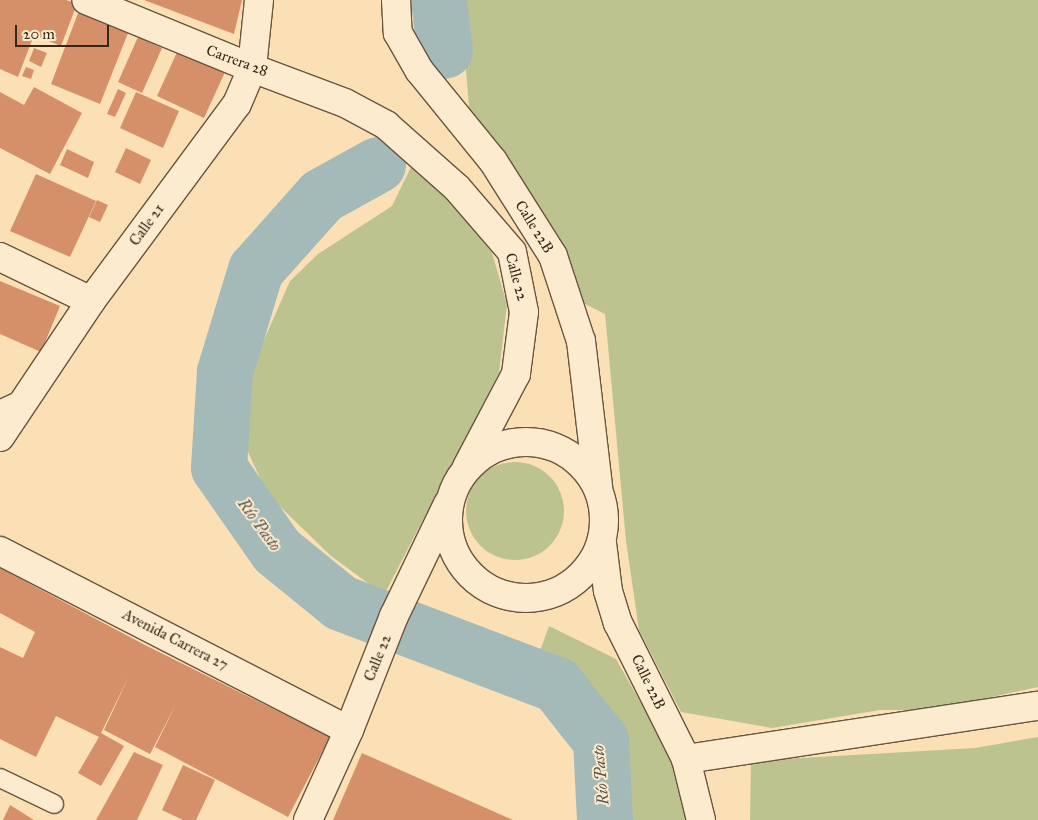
<!DOCTYPE html>
<meta charset="utf-8">
<style>
body{margin:0}
#map{position:relative;width:1038px;height:820px;overflow:hidden;background:#fce0b5;font-family:"IM FELL Great Primer",serif}
div>[style]{position:absolute}
[style*='--x']{left:calc(var(--x)*1px);top:calc(var(--y)*1px);width:calc(var(--w)*1px);rotate:calc(var(--a)*1deg)}
.green>*{inset:0;background:#bdc38f}
.round{border-radius:50%}
.river>*{height:56px;margin:-28px;padding:0 28px;transform-origin:28px;border-radius:28px;background:#a4bab9}
.building>*{inset:0;background:#d59069}
.roads{filter:drop-shadow(1px 0 #68553f) drop-shadow(-1px 0 #68553f) drop-shadow(0 1px #68553f) drop-shadow(0 -1px #68553f)}
.service>*{height:18px;margin:-9px;padding:0 9px;transform-origin:9px;border-radius:9px;background:#fdebcf}
.minor>*{height:28px;margin:-14px;padding:0 14px;transform-origin:14px;border-radius:14px;background:#fdebcf}
.secondary>*{height:28px;margin:-14px;padding:0 14px;transform-origin:14px;border-radius:14px;background:#fdebcf}
.secondary>.ring{margin:-14px;padding:0;box-sizing:content-box;background:none;border:28px solid #fdebcf;border-radius:50%}
span{translate:-50% -50%;white-space:nowrap;text-align:center;line-height:1.15;-webkit-text-stroke:4px #fdebcf;paint-order:stroke}
.street-label{font-size:15px;color:#362718}
.water-label{font-size:16px;color:#575348;font-style:italic}
.scale{position:absolute;left:15px;top:25px;width:94px;height:22px;box-sizing:border-box;border:2px solid #362718;border-top:0;padding-left:6px;font-size:15px;line-height:18px;white-space:nowrap;color:#362718;-webkit-text-stroke:4px #fdebcf;paint-order:stroke}
</style>
<div id="map">
<div class="green">
<i style="clip-path:polygon(467px 0,1038px 0,1038px 687px,932px 710px,880px 710px,772px 728px,681px 712px,639px 630px,626px 541px,605px 314px,569px 296px,471px 130px,462px 23px)"></i>
<i style="clip-path:polygon(411px 167px,448px 195px,492px 253px,507px 304px,499px 373px,384px 595px,331px 556px,268px 495px,242px 439px,244px 385px,290px 281px,318px 254px,392px 206px)"></i>
<i class="round" style="left:466px;top:462px;width:98px;height:98px"></i>
<i style="clip-path:polygon(549px 626px,616px 659px,670px 754px,686px 820px,605px 820px,601px 741px,558px 685px,532px 673px)"></i>
<i style="clip-path:polygon(1038px 737px,1038px 820px,750px 820px,751px 761px,975px 748px)"></i>
</div>
<div class="river">
<i style="--x:439;--y:0;--w:51;--a:83.3"></i>
<i style="--x:378;--y:165;--w:64;--a:151"></i>
<i style="--x:322;--y:196;--w:99;--a:131.7"></i>
<i style="--x:256;--y:270;--w:107;--a:106.9"></i>
<i style="--x:225;--y:372;--w:96;--a:93.6"></i>
<i style="--x:219;--y:468;--w:101;--a:55.1"></i>
<i style="--x:277;--y:551;--w:82;--a:39.1"></i>
<i style="--x:341;--y:603;--w:231;--a:20.8"></i>
<i style="--x:557;--y:685;--w:71;--a:51.8"></i>
<i style="--x:601;--y:741;--w:79;--a:87.1"></i>
</div>
<div class="building">
<i style="clip-path:polygon(0 0,66px 0,77px 4px,61px 46px,34px 35px,18px 77px,0 69px)"></i>
<i style="clip-path:polygon(144px 0,242px 0,234px 34px)"></i>
<i style="clip-path:polygon(80px 8px,130px 28px,100px 104px,51px 84px)"></i>
<i style="clip-path:polygon(138px 37px,162px 48px,142px 93px,118px 82px)"></i>
<i style="clip-path:polygon(34px 48px,47px 53px,41px 67px,29px 61px)"></i>
<i style="clip-path:polygon(178px 50px,225px 72px,204px 118px,157px 96px)"></i>
<i style="clip-path:polygon(26px 67px,34px 70px,31px 79px,22px 76px)"></i>
<i style="clip-path:polygon(34px 87px,82px 113px,50px 174px,0 148px,0 92px,24px 105px)"></i>
<i style="clip-path:polygon(118px 89px,126px 93px,115px 117px,107px 114px)"></i>
<i style="clip-path:polygon(136px 92px,179px 111px,163px 148px,120px 128px)"></i>
<i style="clip-path:polygon(126px 148px,151px 160px,140px 184px,115px 172px)"></i>
<i style="clip-path:polygon(67px 149px,94px 162px,88px 178px,60px 165px)"></i>
<i style="clip-path:polygon(36px 174px,96px 201px,70px 257px,10px 231px)"></i>
<i style="clip-path:polygon(97px 200px,108px 205px,100px 222px,89px 217px)"></i>
<i style="clip-path:polygon(0 281px,60px 306px,41px 352px,0 334px)"></i>
<i style="clip-path:polygon(0 568px,145px 645px,330px 737px,288px 817px,155px 747px,175px 706px,150px 754px,104px 730px,129px 676px,101px 733px,124px 746px,101px 786px,78px 773px,99px 737px,56px 716px,36px 757px,0 739px,0 647px,23px 658px,35px 632px,0 613px)"></i>
<i style="clip-path:polygon(134px 752px,163px 765px,137px 820px,96px 820px)"></i>
<i style="clip-path:polygon(362px 753px,513px 820px,333px 820px)"></i>
<i style="clip-path:polygon(183px 765px,215px 780px,196px 820px,183px 820px,162px 810px)"></i>
<i style="clip-path:polygon(10px 805px,34px 820px,3px 820px)"></i>
</div>
<div class="roads">
<div class="service">
<i style="--x:0;--y:778;--w:60;--a:25.7"></i>
</div>
<div class="minor">
<i style="--x:0;--y:257;--w:101;--a:25.8"></i>
<i style="--x:0;--y:437;--w:164;--a:-56.2"></i>
<i style="--x:91;--y:301;--w:245;--a:-53.5"></i>
<i style="--x:237;--y:104;--w:39;--a:-67"></i>
<i style="--x:252;--y:68;--w:179;--a:-157.7"></i>
<i style="--x:0;--y:551;--w:392;--a:27.2"></i>
<i style="--x:686;--y:759;--w:356;--a:-8.6"></i>
</div>
<div class="secondary">
<i style="--x:259;--y:0;--w:68;--a:95.9"></i>
<i style="--x:252;--y:68;--w:99;--a:20.6"></i>
<i style="--x:345;--y:103;--w:47;--a:28.2"></i>
<i style="--x:386;--y:125;--w:95;--a:41.6"></i>
<i style="--x:457;--y:188;--w:84;--a:49.3"></i>
<i style="--x:512;--y:252;--w:61;--a:78.7"></i>
<i style="--x:524;--y:312;--w:63;--a:97.4"></i>
<i style="--x:516;--y:374;--w:105;--a:117.8"></i>
<i style="--x:396;--y:0;--w:33;--a:87"></i>
<i style="--x:398;--y:33;--w:43;--a:60.4"></i>
<i style="--x:419;--y:70;--w:117;--a:50.9"></i>
<i style="--x:493;--y:161;--w:112;--a:57.7"></i>
<i style="--x:553;--y:256;--w:89;--a:71.8"></i>
<i style="--x:581;--y:341;--w:146;--a:83.3"></i>
<i style="--x:0;--y:415;--w:21;--a:-25"></i>
<i class="ring" style="left:448px;top:442px;width:128px;height:128px"></i>
<i style="--x:602;--y:543;--w:48;--a:82.9"></i>
<i style="--x:608;--y:591;--w:34;--a:73"></i>
<i style="--x:618;--y:623;--w:152;--a:63.4"></i>
<i style="--x:686;--y:759;--w:63;--a:76.2"></i>
<i style="--x:308;--y:820;--w:99;--a:-65.5"></i>
<i style="--x:349;--y:730;--w:123;--a:-68.5"></i>
<i style="--x:394;--y:616;--w:124;--a:-64.3"></i>
</div>
</div>
<div class="street-label">
<span style="left:237px;top:61px;rotate:20deg">Carrera 28</span>
<span style="left:147px;top:225px;rotate:-54deg">Calle 21</span>
<span style="left:534px;top:227px;rotate:58deg">Calle 22B</span>
<span style="left:516px;top:277px;rotate:75deg">Calle 22</span>
<span style="left:175px;top:640px;rotate:27deg">Avenida Carrera 27</span>
<span style="left:378px;top:658px;rotate:-68deg">Calle 22</span>
<span style="left:648px;top:682px;rotate:64deg">Calle 22B</span>
</div>
<div class="water-label">
<span style="left:259px;top:525px;rotate:54deg">Río Pasto</span>
<span style="left:601px;top:775px;rotate:-95deg">Río Pasto</span>
</div>
<div class="scale">20 m</div>
</div>
